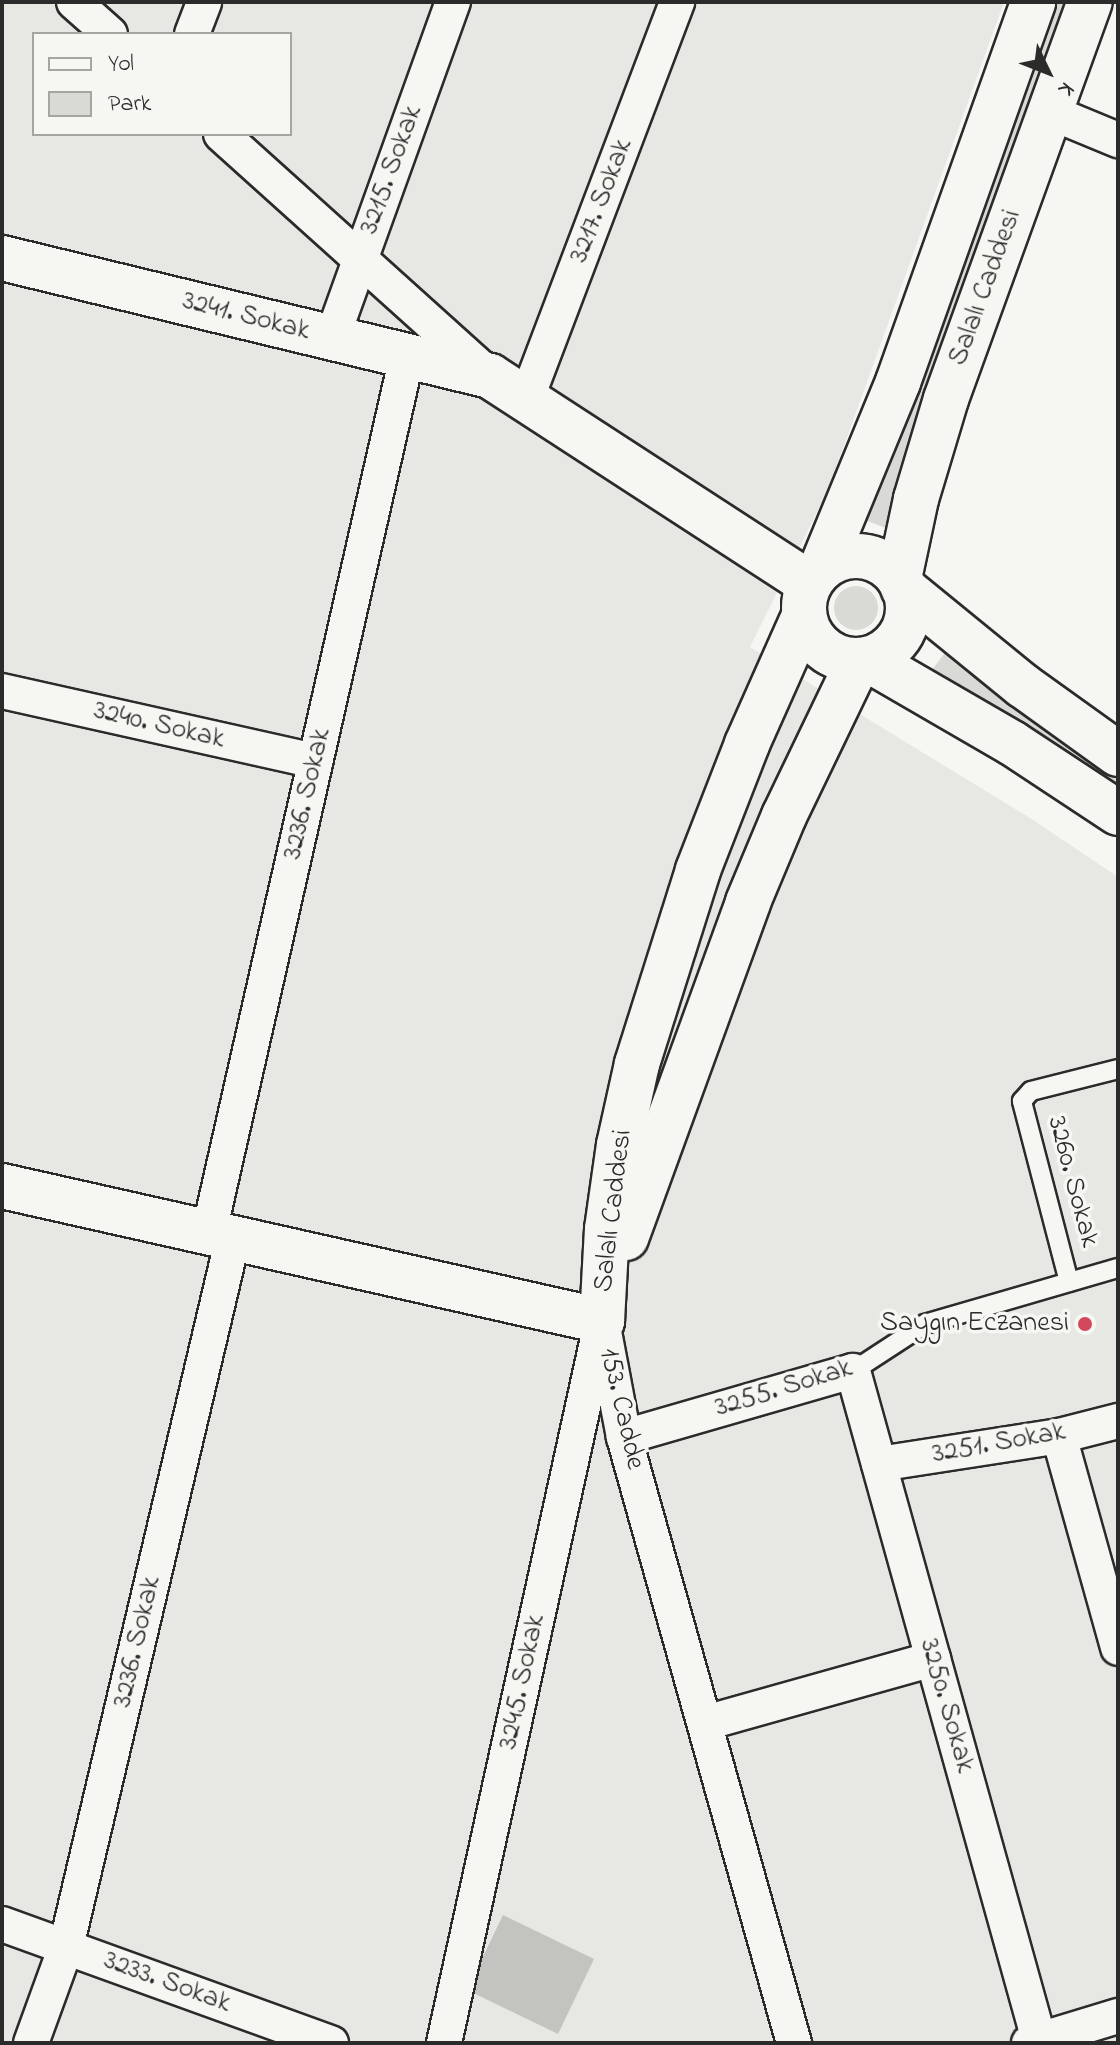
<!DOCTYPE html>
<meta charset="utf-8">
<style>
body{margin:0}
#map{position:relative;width:1120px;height:2045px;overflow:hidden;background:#f6f6f2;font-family:"Indie Flower",sans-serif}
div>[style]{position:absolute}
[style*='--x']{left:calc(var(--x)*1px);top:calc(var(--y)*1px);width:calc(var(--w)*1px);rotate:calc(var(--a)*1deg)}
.built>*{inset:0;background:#e7e7e3}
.green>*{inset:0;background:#d9d9d5}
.round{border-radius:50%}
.building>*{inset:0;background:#c3c3c0}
.roads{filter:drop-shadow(2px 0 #2b2b2b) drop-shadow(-2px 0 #2b2b2b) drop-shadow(0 2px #2b2b2b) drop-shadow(0 -2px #2b2b2b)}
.service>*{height:18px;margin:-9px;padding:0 9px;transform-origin:9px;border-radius:9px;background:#f6f6f2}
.minor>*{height:34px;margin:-17px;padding:0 17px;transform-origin:17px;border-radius:17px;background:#f6f6f2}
.tertiary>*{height:44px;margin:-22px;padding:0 22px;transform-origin:22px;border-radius:22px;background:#f6f6f2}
.tertiary>.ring{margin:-22px;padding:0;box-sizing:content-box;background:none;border:44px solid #f6f6f2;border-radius:50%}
.dots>*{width:22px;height:22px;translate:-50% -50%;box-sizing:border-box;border:4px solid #f6f6f2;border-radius:50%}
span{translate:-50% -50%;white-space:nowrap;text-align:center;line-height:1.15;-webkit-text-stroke:7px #f6f6f2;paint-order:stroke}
.street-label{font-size:28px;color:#2b2b2b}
.poi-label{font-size:28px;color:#2b2b2b}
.right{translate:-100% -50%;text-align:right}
.frame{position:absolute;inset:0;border:4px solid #2b2b2b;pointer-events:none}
.legend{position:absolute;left:32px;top:32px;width:260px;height:104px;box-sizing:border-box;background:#f6f6f2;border:2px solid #a5a5a2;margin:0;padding:10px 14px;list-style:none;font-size:24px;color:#2b2b2b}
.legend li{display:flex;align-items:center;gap:16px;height:40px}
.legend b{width:40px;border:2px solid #a5a5a2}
.north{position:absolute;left:1008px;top:32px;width:80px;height:80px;-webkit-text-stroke:6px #f6f6f2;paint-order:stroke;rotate:133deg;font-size:22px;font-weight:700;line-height:32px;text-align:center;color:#2b2b2b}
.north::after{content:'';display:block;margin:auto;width:28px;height:36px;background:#2b2b2b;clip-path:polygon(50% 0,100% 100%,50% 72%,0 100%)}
</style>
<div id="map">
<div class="built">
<i style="clip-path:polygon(evenodd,2px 2px,1004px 2px,828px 490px,750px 647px,1030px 818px,1118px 877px,1118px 2043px,2px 2043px,2px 2px,34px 34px,290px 34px,290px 134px,34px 134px,34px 34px)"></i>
</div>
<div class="green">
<i style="clip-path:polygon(1053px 2px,1073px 2px,891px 530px,865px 520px,887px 468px)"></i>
<i class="round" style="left:834px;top:586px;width:44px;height:44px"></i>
<i style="clip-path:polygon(949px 647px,1118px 775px,1118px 793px,926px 678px)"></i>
</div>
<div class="building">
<i style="clip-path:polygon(503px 1915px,594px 1959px,558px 2034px,467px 1990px)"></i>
</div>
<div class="roads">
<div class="service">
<i style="--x:1069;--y:1282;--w:187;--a:-104.6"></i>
<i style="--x:1022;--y:1101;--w:13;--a:-48"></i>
<i style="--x:1031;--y:1091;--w:90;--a:-14.2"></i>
<i style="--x:853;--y:1371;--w:86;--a:-33.1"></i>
<i style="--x:925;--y:1324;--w:201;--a:-16.2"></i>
</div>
<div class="minor">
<i style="--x:74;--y:2;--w:48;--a:41.6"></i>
<i style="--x:192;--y:34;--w:34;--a:-69"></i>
<i style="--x:1050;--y:112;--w:74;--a:22.4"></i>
<i style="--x:221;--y:134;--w:362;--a:42"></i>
<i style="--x:332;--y:338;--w:357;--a:-70.2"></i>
<i style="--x:526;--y:400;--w:426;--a:-69.2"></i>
<i style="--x:2;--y:691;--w:321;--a:12.6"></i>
<i style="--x:209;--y:1232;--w:898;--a:-77.26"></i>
<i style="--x:602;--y:1321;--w:118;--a:79.3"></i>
<i style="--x:624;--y:1437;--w:629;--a:74.33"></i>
<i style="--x:1059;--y:1436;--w:220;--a:74.4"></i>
<i style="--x:624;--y:1437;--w:238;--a:-16.1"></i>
<i style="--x:853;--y:1371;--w:694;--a:74.46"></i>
<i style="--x:879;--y:1464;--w:182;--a:-8.8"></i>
<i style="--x:1059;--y:1436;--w:61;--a:-14.3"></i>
<i style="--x:705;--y:1723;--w:237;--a:-15.7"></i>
<i style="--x:2;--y:1924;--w:350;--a:19.9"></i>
<i style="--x:31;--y:2043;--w:102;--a:-70"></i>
<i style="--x:66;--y:1947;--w:728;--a:-76.75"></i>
<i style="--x:444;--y:2043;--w:727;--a:-77.68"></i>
<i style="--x:1029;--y:2043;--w:93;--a:-16.9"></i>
</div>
<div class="tertiary">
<i style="--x:2;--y:258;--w:502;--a:13.59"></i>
<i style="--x:490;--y:376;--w:380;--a:33"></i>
<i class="ring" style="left:804px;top:556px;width:60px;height:60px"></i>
<i style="--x:821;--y:569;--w:202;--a:-67.6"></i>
<i style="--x:898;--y:382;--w:403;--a:-70.4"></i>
<i style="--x:899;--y:579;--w:82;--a:-78"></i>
<i style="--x:916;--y:499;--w:104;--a:-73.3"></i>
<i style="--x:946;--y:399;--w:422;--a:-70.1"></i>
<i style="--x:903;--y:588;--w:154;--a:39.2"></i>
<i style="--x:1022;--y:685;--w:118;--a:35.7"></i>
<i style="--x:867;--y:659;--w:168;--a:30.1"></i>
<i style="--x:1012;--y:743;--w:127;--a:33.4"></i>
<i style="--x:2;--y:1186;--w:615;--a:12.68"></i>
<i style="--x:626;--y:1238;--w:357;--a:-70"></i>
<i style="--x:748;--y:902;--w:93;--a:-67.3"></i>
<i style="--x:784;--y:816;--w:173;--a:-64.3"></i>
<i style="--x:602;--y:1321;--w:92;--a:-86.9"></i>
<i style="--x:607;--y:1229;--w:85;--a:-81.9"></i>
<i style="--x:619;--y:1145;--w:83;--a:-77.5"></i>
<i style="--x:637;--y:1064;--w:203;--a:-72.5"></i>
<i style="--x:698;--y:870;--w:135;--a:-68.7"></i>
<i style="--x:747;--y:744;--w:140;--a:-66"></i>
</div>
</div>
<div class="dots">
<i style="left:1085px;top:1324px;background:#d1495b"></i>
</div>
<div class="street-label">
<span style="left:392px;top:170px;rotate:-70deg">3215. Sokak</span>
<span style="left:602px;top:201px;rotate:-69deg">3217. Sokak</span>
<span style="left:986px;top:288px;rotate:-70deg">Salalı Caddesi</span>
<span style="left:246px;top:317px;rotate:14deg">3241. Sokak</span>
<span style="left:159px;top:726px;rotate:13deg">3240. Sokak</span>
<span style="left:308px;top:794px;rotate:-77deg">3236. Sokak</span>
<span style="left:1072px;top:1182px;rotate:75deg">3260. Sokak</span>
<span style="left:614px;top:1211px;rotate:-83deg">Salalı Caddesi</span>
<span style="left:784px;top:1389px;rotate:-17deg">3255. Sokak</span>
<span style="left:621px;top:1409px;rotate:77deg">153. Cadde</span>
<span style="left:999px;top:1444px;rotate:-10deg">3251. Sokak</span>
<span style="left:138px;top:1642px;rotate:-77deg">3236. Sokak</span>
<span style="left:523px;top:1682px;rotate:-78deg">3245. Sokak</span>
<span style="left:946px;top:1706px;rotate:74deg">3250. Sokak</span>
<span style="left:167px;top:1983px;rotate:20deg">3233. Sokak</span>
</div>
<div class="poi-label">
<span class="right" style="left:1069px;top:1324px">Saygın Eczanesi</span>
</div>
<div class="frame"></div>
<ul class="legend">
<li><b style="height:10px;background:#f6f6f2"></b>Yol</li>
<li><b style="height:22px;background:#d9d9d5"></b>Park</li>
</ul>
<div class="north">K</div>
</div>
